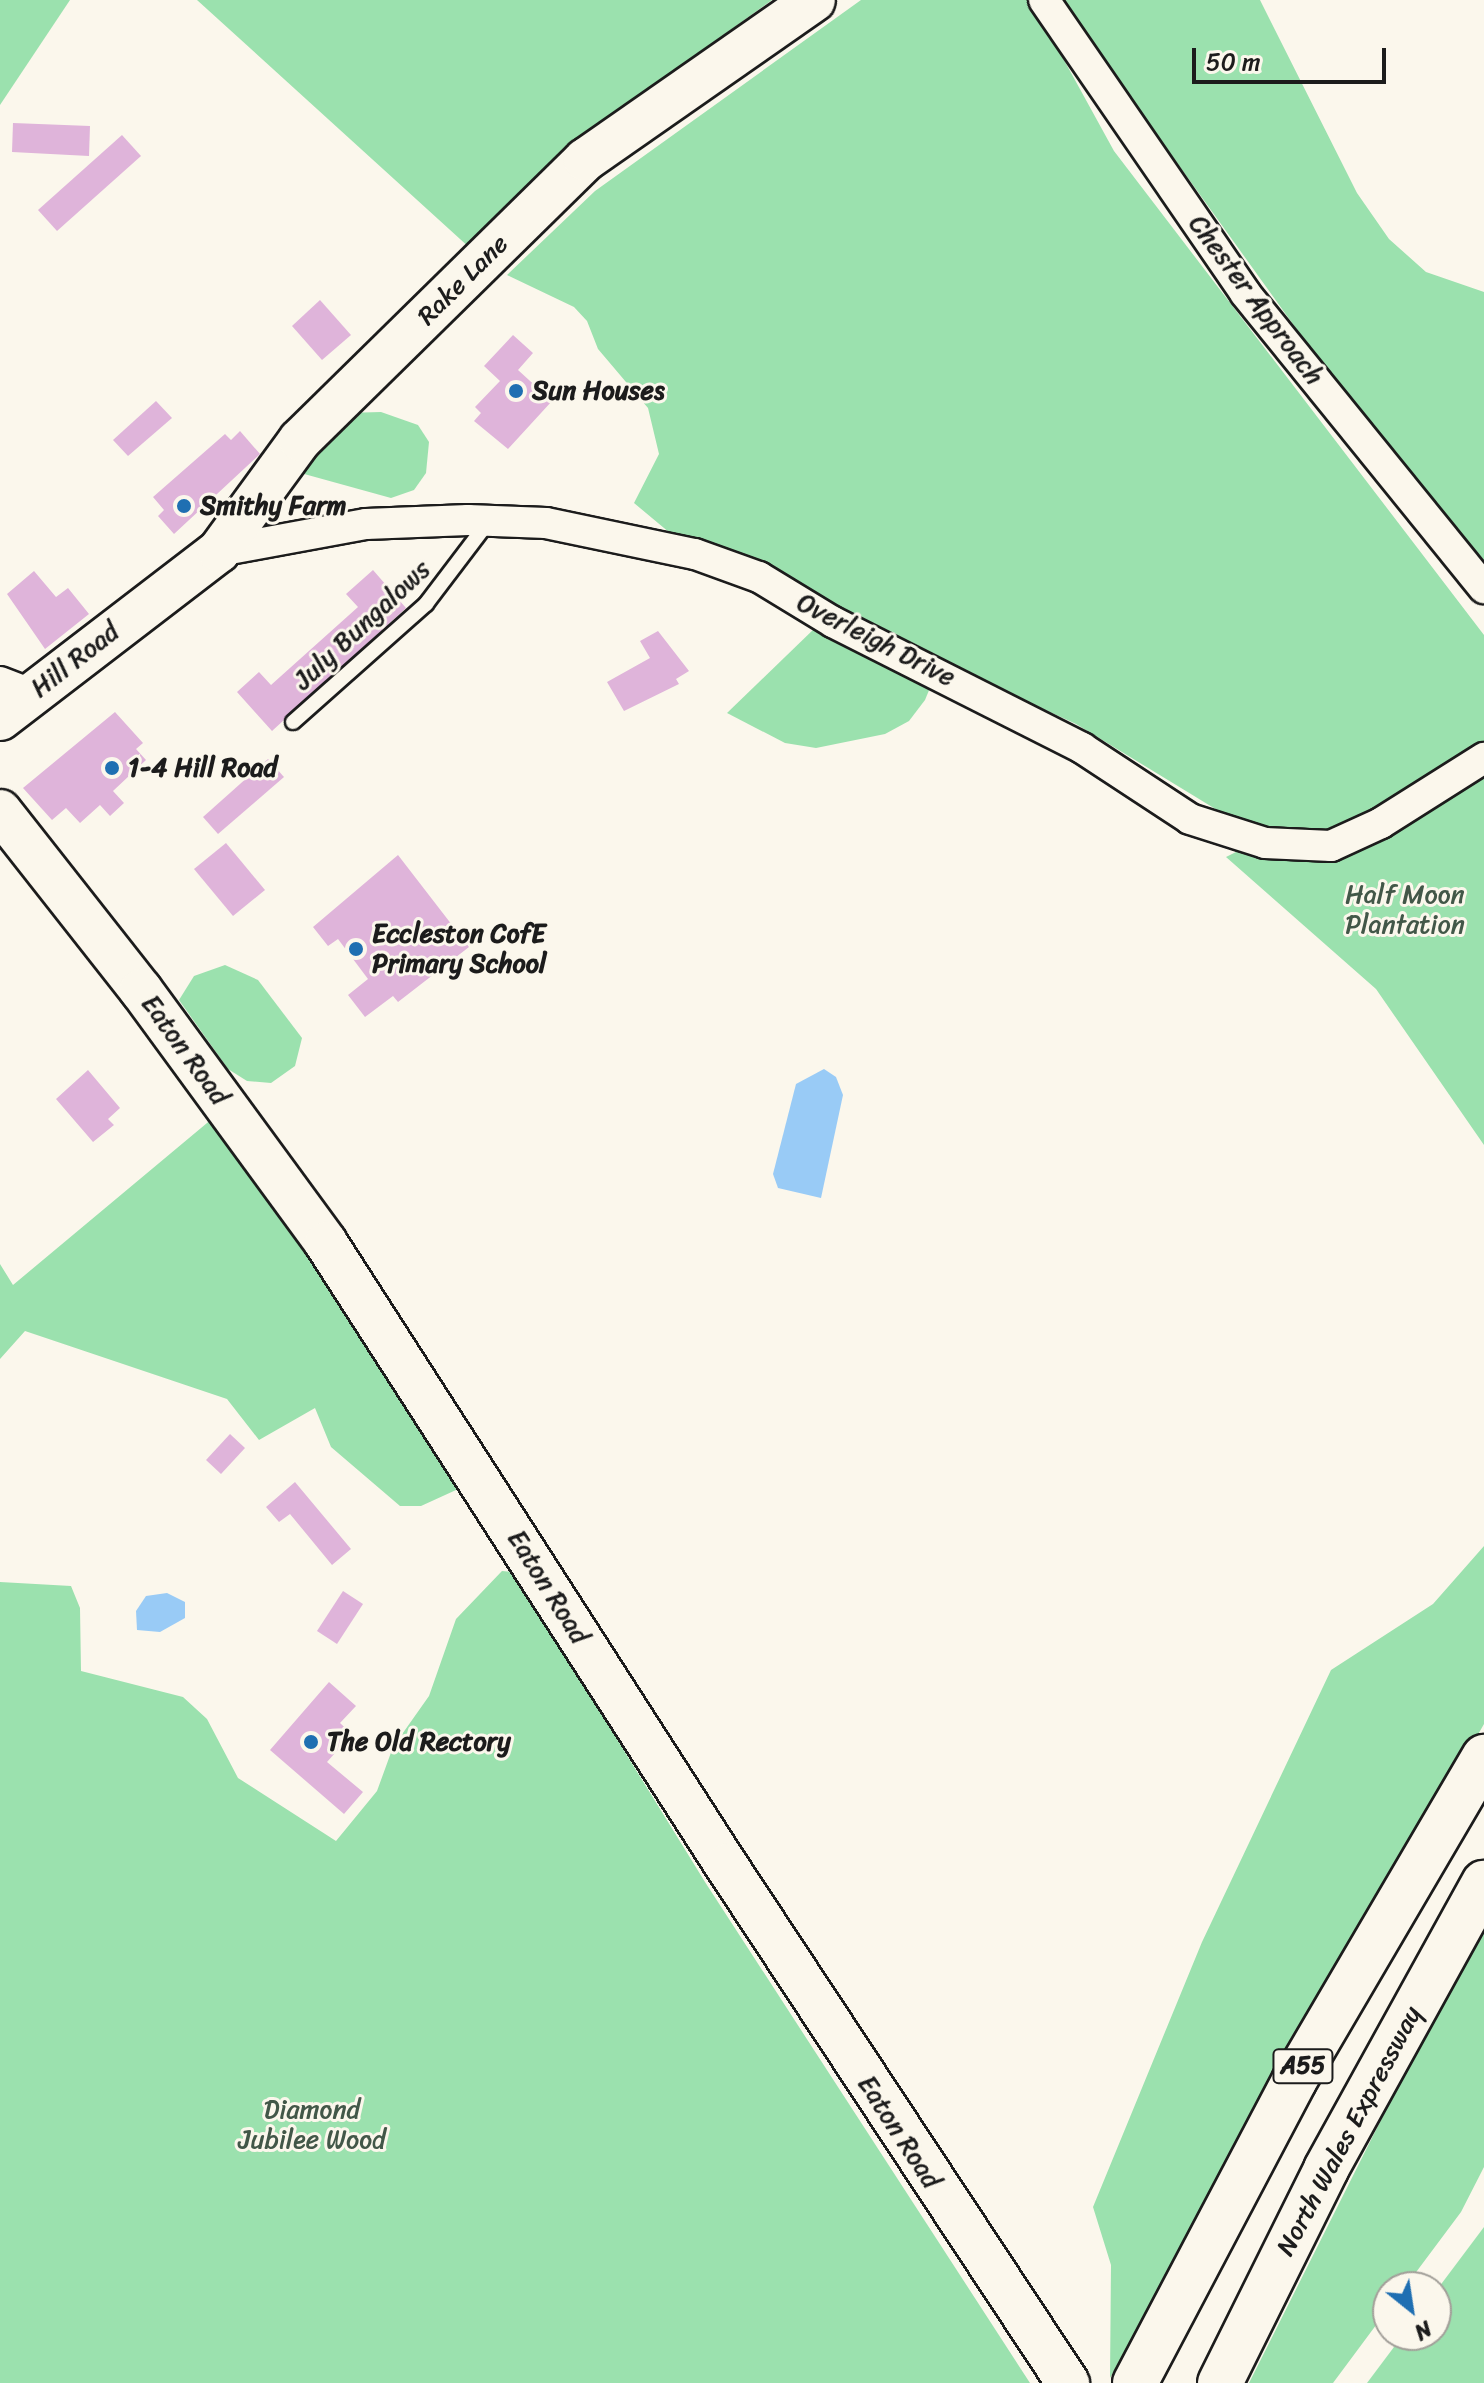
<!DOCTYPE html>
<style>
body{margin:0}
#map{position:relative;width:1484px;height:2383px;overflow:hidden;background:#fbf7ec;font-family:Sriracha,sans-serif}
div>[style]{position:absolute}
[style*='--x']{left:calc(var(--x)*1px);top:calc(var(--y)*1px);width:calc(var(--w)*1px);rotate:calc(var(--a)*1deg)}
.green>*{inset:0;background:#9be1ae}
.water>*{inset:0;background:#99cbf6}
.building>*{inset:0;background:#dfb4da}
.roads{filter:drop-shadow(2px 0 #1c1c1c) drop-shadow(-2px 0 #1c1c1c) drop-shadow(0 2px #1c1c1c) drop-shadow(0 -2px #1c1c1c)}
.lane>*{height:14px;margin:-7px;padding:0 7px;transform-origin:7px;border-radius:7px;background:#fbf7ec}
.street>*{height:30px;margin:-15px;padding:0 15px;transform-origin:15px;border-radius:15px;background:#fbf7ec}
.secondary>*{height:42px;margin:-21px;padding:0 21px;transform-origin:21px;border-radius:21px;background:#fbf7ec}
.highway>*{height:44px;margin:-22px;padding:0 22px;transform-origin:22px;border-radius:22px;background:#fbf7ec}
.dots>*{width:22px;height:22px;translate:-50% -50%;box-sizing:border-box;border:4px solid #fbf7ec;border-radius:50%}
span{translate:-50% -50%;white-space:nowrap;text-align:center;line-height:1.15;-webkit-text-stroke:6px #fbf7ec;paint-order:stroke}
.shield-label span{padding:2px 6px;background:#fbf7ec;border:2px solid;border-radius:6px;-webkit-text-stroke-width:0}
.shield-label{font-size:24px;color:#1c1c1c;font-weight:700}
.street-label{font-size:26px;color:#1c1c1c}
.poi-label{font-size:26px;color:#1c1c1c;font-weight:700}
.left{translate:0 -50%;text-align:left}
.park-label{font-size:26px;color:#425748}
.north{position:absolute;left:1372px;top:2271px;width:80px;height:80px;box-sizing:border-box;background:#fbf7ec;border:2px solid #a29f99;border-radius:50%;rotate:150deg;font-size:22px;font-weight:700;line-height:32px;text-align:center;color:#1c1c1c}
.north::after{content:'';display:block;margin:auto;width:28px;height:36px;background:#1f6fb2;clip-path:polygon(50% 0,100% 100%,50% 72%,0 100%)}
.scale{position:absolute;left:1192px;top:48px;width:194px;height:36px;box-sizing:border-box;border:4px solid #1c1c1c;border-top:0;padding-left:10px;font-size:24px;line-height:28px;white-space:nowrap;color:#1c1c1c;-webkit-text-stroke:6px #fbf7ec;paint-order:stroke}
</style>
<div id="map">
<div class="green">
<i style="clip-path:polygon(0 0,70px 0,0 105px)"></i>
<i style="clip-path:polygon(197px 0,772px 0,585px 135px,471px 249px)"></i>
<i style="clip-path:polygon(861px 0,1031px 0,1114px 151px,1484px 635px,1484px 751px,1335px 830px,1300px 834px,1245px 827px,1076px 724px,682px 543px,634px 503px,659px 454px,648px 408px,598px 349px,587px 321px,574px 307px,507px 275px,595px 191px)"></i>
<i style="clip-path:polygon(1060px 0,1260px 0,1357px 193px,1389px 239px,1426px 272px,1484px 292px,1484px 567px,1318px 359px)"></i>
<i style="clip-path:polygon(381px 412px,418px 425px,429px 442px,426px 473px,414px 490px,391px 498px,297px 472px,345px 413px)"></i>
<i style="clip-path:polygon(816px 627px,932px 683px,925px 700px,909px 721px,885px 734px,816px 748px,785px 743px,727px 713px)"></i>
<i style="clip-path:polygon(1484px 775px,1484px 1145px,1376px 989px,1226px 857px,1248px 846px,1308px 851px)"></i>
<i style="clip-path:polygon(225px 965px,258px 980px,302px 1038px,295px 1066px,271px 1083px,247px 1081px,228px 1069px,179px 1000px,194px 976px)"></i>
<i style="clip-path:polygon(213px 1118px,350px 1308px,467px 1485px,421px 1506px,400px 1506px,331px 1447px,315px 1408px,259px 1440px,227px 1399px,25px 1331px,0 1359px,0 1264px,13px 1285px)"></i>
<i style="clip-path:polygon(1484px 1546px,1484px 1724px,1110px 2378px,1111px 2265px,1093px 2207px,1202px 1942px,1331px 1670px,1433px 1604px)"></i>
<i style="clip-path:polygon(502px 1571px,514px 1572px,705px 1882px,1030px 2383px,0 2383px,0 1582px,71px 1586px,80px 1608px,81px 1671px,183px 1697px,207px 1719px,238px 1778px,336px 1841px,377px 1791px,393px 1747px,429px 1696px,456px 1619px)"></i>
<i style="clip-path:polygon(1484px 1931px,1484px 2167px,1461px 2212px,1405px 2287px,1388px 2287px,1388px 2309px,1333px 2383px,1249px 2383px,1392px 2098px)"></i>
<i style="clip-path:polygon(1484px 2227px,1484px 2383px,1367px 2383px,1403px 2335px,1436px 2335px,1436px 2291px)"></i>
</div>
<div class="water">
<i style="clip-path:polygon(824px 1069px,836px 1077px,843px 1095px,821px 1198px,778px 1188px,773px 1174px,796px 1084px)"></i>
<i style="clip-path:polygon(167px 1593px,185px 1602px,185px 1618px,160px 1632px,137px 1630px,136px 1611px,146px 1596px)"></i>
</div>
<div class="building">
<i style="clip-path:polygon(13px 123px,90px 126px,89px 156px,12px 152px)"></i>
<i style="clip-path:polygon(122px 135px,141px 156px,57px 231px,38px 210px)"></i>
<i style="clip-path:polygon(320px 300px,351px 335px,322px 360px,292px 326px)"></i>
<i style="clip-path:polygon(513px 335px,533px 353px,518px 370px,552px 401px,508px 449px,474px 421px,481px 413px,475px 407px,500px 381px,484px 366px)"></i>
<i style="clip-path:polygon(156px 401px,172px 418px,128px 456px,113px 440px)"></i>
<i style="clip-path:polygon(240px 431px,260px 454px,174px 534px,158px 516px,164px 510px,153px 497px,225px 434px,231px 440px)"></i>
<i style="clip-path:polygon(373px 570px,406px 608px,272px 731px,237px 692px,259px 672px,271px 685px,358px 607px,346px 594px)"></i>
<i style="clip-path:polygon(34px 571px,56px 597px,68px 588px,89px 614px,45px 649px,7px 594px)"></i>
<i style="clip-path:polygon(658px 631px,689px 671px,676px 679px,679px 684px,624px 711px,607px 682px,650px 658px,640px 641px)"></i>
<i style="clip-path:polygon(115px 712px,143px 743px,136px 749px,146px 760px,113px 791px,124px 803px,110px 816px,100px 805px,80px 823px,66px 808px,52px 820px,23px 788px)"></i>
<i style="clip-path:polygon(268px 759px,284px 777px,218px 834px,203px 817px)"></i>
<i style="clip-path:polygon(226px 843px,265px 890px,233px 916px,194px 869px)"></i>
<i style="clip-path:polygon(398px 855px,469px 947px,398px 1002px,393px 996px,365px 1017px,348px 995px,368px 979px,338px 939px,328px 946px,313px 927px)"></i>
<i style="clip-path:polygon(88px 1070px,120px 1108px,108px 1119px,114px 1125px,93px 1142px,56px 1099px)"></i>
<i style="clip-path:polygon(230px 1434px,245px 1448px,221px 1474px,206px 1460px)"></i>
<i style="clip-path:polygon(295px 1482px,351px 1549px,332px 1565px,290px 1514px,279px 1522px,266px 1507px)"></i>
<i style="clip-path:polygon(343px 1591px,363px 1604px,337px 1644px,317px 1631px)"></i>
<i style="clip-path:polygon(329px 1682px,356px 1706px,340px 1723px,352px 1734px,327px 1762px,363px 1792px,344px 1814px,270px 1750px)"></i>
</div>
<div class="roads">
<div class="lane">
<i style="--x:293;--y:722;--w:178;--a:-41.6"></i>
<i style="--x:426;--y:604;--w:104;--a:-52.8"></i>
</div>
<div class="street">
<i style="--x:1044;--y:0;--w:355;--a:55.5"></i>
<i style="--x:1245;--y:293;--w:380;--a:51"></i>
<i style="--x:219;--y:551;--w:149;--a:-10.4"></i>
<i style="--x:366;--y:524;--w:102;--a:-2.2"></i>
<i style="--x:468;--y:520;--w:78;--a:2.2"></i>
<i style="--x:546;--y:523;--w:152;--a:11.8"></i>
<i style="--x:695;--y:554;--w:68;--a:19.8"></i>
<i style="--x:759;--y:577;--w:87;--a:31.3"></i>
<i style="--x:833;--y:622;--w:279;--a:26.8"></i>
<i style="--x:1082;--y:748;--w:129;--a:33.3"></i>
<i style="--x:1190;--y:819;--w:79;--a:17.7"></i>
<i style="--x:1265;--y:843;--w:66;--a:2.6"></i>
<i style="--x:1331;--y:846;--w:55;--a:-24.7"></i>
<i style="--x:1381;--y:823;--w:122;--a:-32.3"></i>
<i style="--x:0;--y:682;--w:34;--a:21"></i>
</div>
<div class="secondary">
<i style="--x:0;--y:719;--w:276;--a:-37.5"></i>
<i style="--x:219;--y:551;--w:137;--a:-53.9"></i>
<i style="--x:300;--y:440;--w:400;--a:-44.5"></i>
<i style="--x:585;--y:160;--w:279;--a:-34.9"></i>
<i style="--x:0;--y:811;--w:228;--a:51.8"></i>
<i style="--x:141;--y:990;--w:313;--a:53.8"></i>
<i style="--x:326;--y:1243;--w:740;--a:57.26"></i>
<i style="--x:726;--y:1865;--w:621;--a:56.57"></i>
</div>
<div class="highway">
<i style="--x:1135;--y:2383;--w:341;--a:-62.2"></i>
<i style="--x:1294;--y:2081;--w:376;--a:-59.6"></i>
<i style="--x:1220;--y:2383;--w:239;--a:-63.6"></i>
<i style="--x:1326;--y:2169;--w:327;--a:-61.1"></i>
</div>
</div>
<div class="dots">
<i style="left:516px;top:391px;background:#1f6fb2"></i>
<i style="left:184px;top:506px;background:#1f6fb2"></i>
<i style="left:112px;top:768px;background:#1f6fb2"></i>
<i style="left:356px;top:949px;background:#1f6fb2"></i>
<i style="left:311px;top:1742px;background:#1f6fb2"></i>
</div>
<div class="shield-label">
<span style="left:1303px;top:2066px">A55</span>
</div>
<div class="street-label">
<span style="left:463px;top:280px;rotate:-45deg">Rake Lane</span>
<span style="left:1256px;top:300px;rotate:53deg">Chester Approach</span>
<span style="left:362px;top:625px;rotate:-43deg">July Bungalows</span>
<span style="left:876px;top:640px;rotate:27deg">Overleigh Drive</span>
<span style="left:75px;top:660px;rotate:-38deg">Hill Road</span>
<span style="left:185px;top:1050px;rotate:54deg">Eaton Road</span>
<span style="left:548px;top:1587px;rotate:58deg">Eaton Road</span>
<span style="left:1349px;top:2131px;rotate:-62deg">North Wales Expressway</span>
<span style="left:899px;top:2132px;rotate:57deg">Eaton Road</span>
</div>
<div class="poi-label">
<span class="left" style="left:532px;top:391px">Sun Houses</span>
<span class="left" style="left:200px;top:506px">Smithy Farm</span>
<span class="left" style="left:128px;top:768px">1-4 Hill Road</span>
<span class="left" style="left:372px;top:949px">Eccleston CofE<br>Primary School</span>
<span class="left" style="left:327px;top:1742px">The Old Rectory</span>
</div>
<div class="park-label">
<span style="left:1405px;top:910px">Half Moon<br>Plantation</span>
<span style="left:312px;top:2125px">Diamond<br>Jubilee Wood</span>
</div>
<div class="north">N</div>
<div class="scale">50 m</div>
</div>
